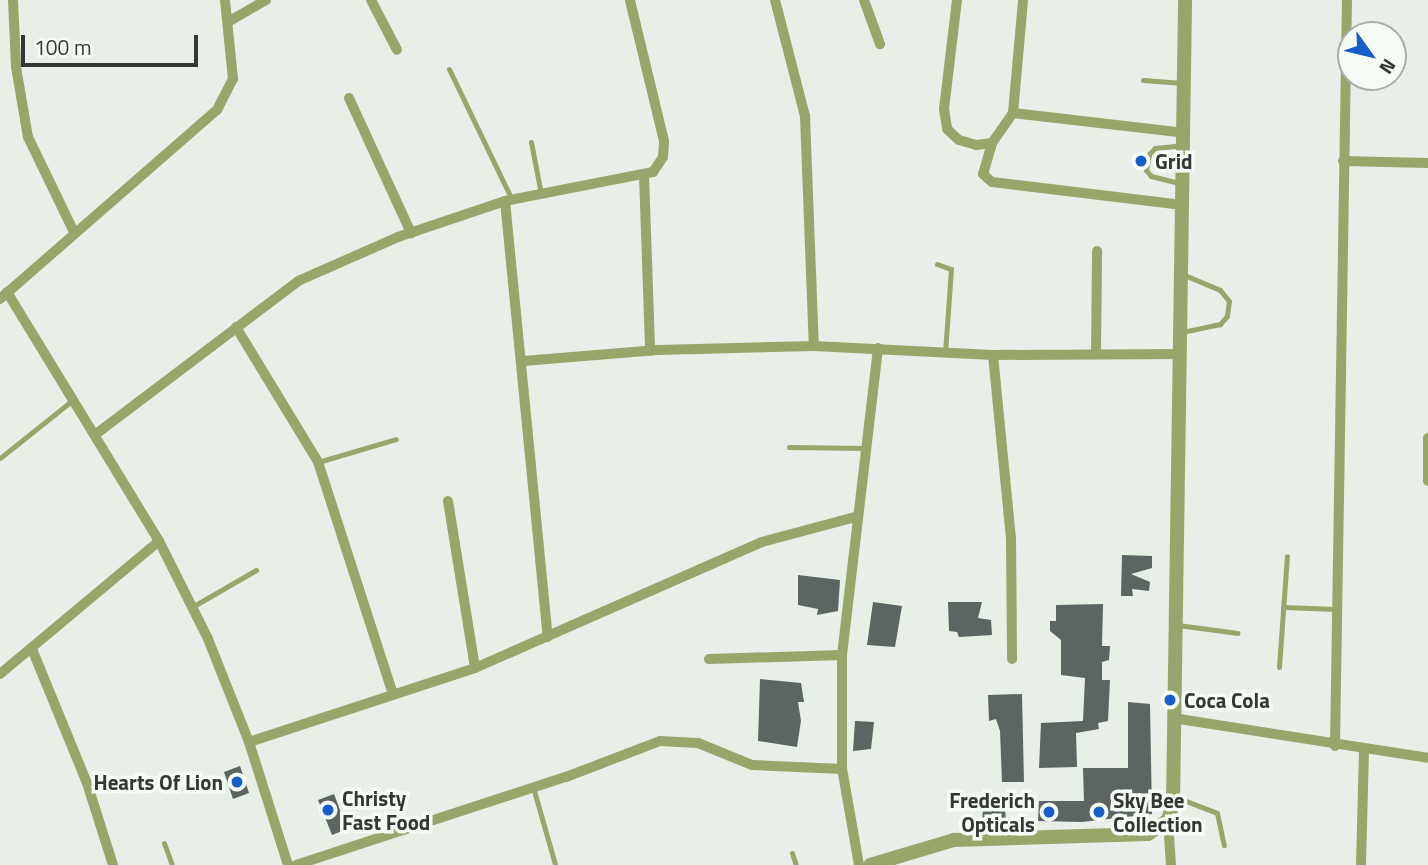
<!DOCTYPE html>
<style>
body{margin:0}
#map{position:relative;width:1428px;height:865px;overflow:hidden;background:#e8efe7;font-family:"Titillium Web",sans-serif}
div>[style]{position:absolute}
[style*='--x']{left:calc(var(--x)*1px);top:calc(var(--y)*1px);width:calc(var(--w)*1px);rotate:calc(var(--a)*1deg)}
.building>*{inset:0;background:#5c6561}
.service>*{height:5px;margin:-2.5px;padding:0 2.5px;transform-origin:2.5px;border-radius:2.5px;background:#97a66b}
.minor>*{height:10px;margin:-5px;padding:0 5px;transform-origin:5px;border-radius:5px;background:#97a66b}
.tertiary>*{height:14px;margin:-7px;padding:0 7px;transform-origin:7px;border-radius:7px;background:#97a66b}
.dots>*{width:19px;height:19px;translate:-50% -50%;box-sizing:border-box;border:4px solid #f5fcf5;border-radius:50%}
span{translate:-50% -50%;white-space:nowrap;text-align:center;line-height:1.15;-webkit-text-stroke:7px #f5fcf5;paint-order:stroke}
.poi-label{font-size:21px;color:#343734;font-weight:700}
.left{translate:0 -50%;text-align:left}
.right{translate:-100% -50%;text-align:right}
.north{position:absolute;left:1337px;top:21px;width:70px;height:70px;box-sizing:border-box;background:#f5fcf5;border:2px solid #a8ada8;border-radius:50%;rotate:124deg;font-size:19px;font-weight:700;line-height:28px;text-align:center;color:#343734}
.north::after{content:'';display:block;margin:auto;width:24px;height:32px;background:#185dc9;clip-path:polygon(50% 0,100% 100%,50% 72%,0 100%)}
.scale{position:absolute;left:21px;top:35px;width:177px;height:32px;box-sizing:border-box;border:4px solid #343734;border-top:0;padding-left:9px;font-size:21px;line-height:24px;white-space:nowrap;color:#343734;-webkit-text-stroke:5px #f5fcf5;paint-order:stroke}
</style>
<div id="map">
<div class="building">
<i style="clip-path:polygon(1122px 555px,1152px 556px,1152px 568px,1131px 574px,1150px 582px,1149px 591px,1132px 589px,1133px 596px,1121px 596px)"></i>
<i style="clip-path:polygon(798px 575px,840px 580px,838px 611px,817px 615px,818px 609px,798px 605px)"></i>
<i style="clip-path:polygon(873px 602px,902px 606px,895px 647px,867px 645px)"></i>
<i style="clip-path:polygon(948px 602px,982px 602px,978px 618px,991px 620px,992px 635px,959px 637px,957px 632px,949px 631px)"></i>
<i style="clip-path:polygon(1103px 604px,1102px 646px,1110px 646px,1109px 660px,1102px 662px,1102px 680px,1110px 680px,1108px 721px,1098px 723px,1099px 729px,1076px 733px,1077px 767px,1039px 768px,1041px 723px,1083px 721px,1085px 678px,1061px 675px,1061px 640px,1050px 631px,1050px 621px,1056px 621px,1056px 605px)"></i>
<i style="clip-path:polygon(760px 679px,801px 683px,804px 702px,798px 702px,801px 721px,797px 747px,758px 741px)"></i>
<i style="clip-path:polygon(1022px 694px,1024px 782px,1002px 782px,1000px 731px,996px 719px,989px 721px,988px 695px)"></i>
<i style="clip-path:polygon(1128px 702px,1150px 704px,1152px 814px,1082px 822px,1038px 821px,1039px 801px,1084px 801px,1083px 768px,1128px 768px)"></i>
<i style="clip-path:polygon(855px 721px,874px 722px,871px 749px,853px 751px)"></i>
<i style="clip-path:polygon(240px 766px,249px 793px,233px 799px,224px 772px)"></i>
<i style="clip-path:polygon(334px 794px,347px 829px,332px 835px,318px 800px)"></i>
<i style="clip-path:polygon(1005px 807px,1006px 824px,982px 827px,983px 808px)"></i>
</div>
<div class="service">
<i style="--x:449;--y:69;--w:145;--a:64.3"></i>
<i style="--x:1143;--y:80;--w:40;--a:4.3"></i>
<i style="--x:531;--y:142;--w:53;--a:79.1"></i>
<i style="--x:1179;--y:183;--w:29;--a:-166"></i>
<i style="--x:1151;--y:176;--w:8;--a:-130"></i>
<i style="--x:1146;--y:170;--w:16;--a:-79"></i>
<i style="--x:1149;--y:154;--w:8;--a:-45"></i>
<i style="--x:1155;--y:148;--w:27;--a:-6"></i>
<i style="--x:937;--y:264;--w:15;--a:20"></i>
<i style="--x:951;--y:269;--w:83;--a:94.1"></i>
<i style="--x:1182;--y:274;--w:41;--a:22.8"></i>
<i style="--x:1220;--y:290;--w:14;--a:51"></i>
<i style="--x:1229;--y:301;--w:15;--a:98"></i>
<i style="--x:1227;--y:316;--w:11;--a:131"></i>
<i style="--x:1220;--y:324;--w:38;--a:168"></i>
<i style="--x:789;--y:447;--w:77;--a:0.7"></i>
<i style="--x:0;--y:458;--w:95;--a:-38.6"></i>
<i style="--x:318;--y:462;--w:81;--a:-16.4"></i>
<i style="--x:192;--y:607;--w:74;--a:-30"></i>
<i style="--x:1283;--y:607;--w:53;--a:2.2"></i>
<i style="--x:1178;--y:625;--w:60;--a:7.7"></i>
<i style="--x:1279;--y:667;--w:111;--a:-85.9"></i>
<i style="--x:533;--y:787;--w:80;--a:74.1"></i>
<i style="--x:1173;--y:796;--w:47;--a:21.1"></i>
<i style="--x:1217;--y:813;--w:33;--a:78"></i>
<i style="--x:164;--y:843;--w:23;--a:70"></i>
<i style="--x:792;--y:853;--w:13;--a:72"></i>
</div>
<div class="minor">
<i style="--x:13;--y:0;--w:67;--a:87.4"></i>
<i style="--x:16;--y:67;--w:71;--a:80.3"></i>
<i style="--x:28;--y:137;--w:106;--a:64.2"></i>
<i style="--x:371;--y:0;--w:56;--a:62.5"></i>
<i style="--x:775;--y:0;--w:120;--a:75.5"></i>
<i style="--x:805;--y:116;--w:230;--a:87.8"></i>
<i style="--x:864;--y:0;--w:47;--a:70"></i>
<i style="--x:957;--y:0;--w:110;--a:96.8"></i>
<i style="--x:944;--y:109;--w:20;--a:81"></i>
<i style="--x:947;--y:129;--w:16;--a:43"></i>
<i style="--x:959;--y:140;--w:18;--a:16"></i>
<i style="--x:976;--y:145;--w:16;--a:-7"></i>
<i style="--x:992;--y:143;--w:37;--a:-55"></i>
<i style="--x:1013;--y:113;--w:113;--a:-84.9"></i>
<i style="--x:228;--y:22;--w:44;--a:-30.1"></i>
<i style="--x:349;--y:98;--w:149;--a:65.3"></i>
<i style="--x:1013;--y:113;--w:173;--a:6.6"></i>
<i style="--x:992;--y:143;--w:32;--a:106"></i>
<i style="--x:983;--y:174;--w:12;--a:42"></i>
<i style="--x:992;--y:182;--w:192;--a:6.9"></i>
<i style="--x:1343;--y:161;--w:85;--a:1.3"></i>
<i style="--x:644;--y:175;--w:176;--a:88"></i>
<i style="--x:505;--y:201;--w:438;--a:84.4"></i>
<i style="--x:7;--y:292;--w:292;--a:58.6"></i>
<i style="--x:159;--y:541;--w:110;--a:63.4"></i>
<i style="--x:208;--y:639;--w:111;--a:68.3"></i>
<i style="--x:249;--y:742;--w:129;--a:72.4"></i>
<i style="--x:0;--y:299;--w:288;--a:-41.1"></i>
<i style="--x:217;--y:110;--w:35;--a:-63"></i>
<i style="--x:233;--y:79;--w:79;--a:-95.8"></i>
<i style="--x:236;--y:327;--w:158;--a:58.7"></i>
<i style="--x:318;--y:462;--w:244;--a:72.1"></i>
<i style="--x:1096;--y:354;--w:103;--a:-89.4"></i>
<i style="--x:993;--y:355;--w:184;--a:84.4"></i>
<i style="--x:1011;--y:538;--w:121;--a:89.5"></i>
<i style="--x:523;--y:361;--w:135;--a:-4.7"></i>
<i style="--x:658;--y:350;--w:156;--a:-1.5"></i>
<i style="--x:814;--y:346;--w:179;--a:2.9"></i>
<i style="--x:993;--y:355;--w:188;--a:-0.3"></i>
<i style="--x:96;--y:434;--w:253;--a:-37.1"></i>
<i style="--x:298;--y:281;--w:109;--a:-23.7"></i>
<i style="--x:398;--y:237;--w:113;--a:-18.6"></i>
<i style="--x:505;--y:201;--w:151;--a:-11.1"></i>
<i style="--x:653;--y:172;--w:18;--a:-56"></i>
<i style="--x:663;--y:157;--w:16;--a:-86"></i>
<i style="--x:664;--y:141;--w:145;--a:-103.6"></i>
<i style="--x:1428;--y:438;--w:43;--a:90"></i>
<i style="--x:448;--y:501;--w:169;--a:80.8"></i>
<i style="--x:32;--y:649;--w:145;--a:67.7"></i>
<i style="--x:87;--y:783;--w:86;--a:72.4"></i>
<i style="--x:709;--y:659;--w:133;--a:-1.7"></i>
<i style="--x:0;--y:674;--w:207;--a:-39.9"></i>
<i style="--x:1173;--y:718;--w:258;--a:8.9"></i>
<i style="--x:249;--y:742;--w:238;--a:-18.1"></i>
<i style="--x:475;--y:668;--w:313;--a:-23.7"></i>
<i style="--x:762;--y:542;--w:96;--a:-15"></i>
<i style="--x:1335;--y:746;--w:746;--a:-89.08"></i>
<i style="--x:1168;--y:820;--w:45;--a:86.2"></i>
<i style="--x:296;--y:865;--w:284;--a:-18.1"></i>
<i style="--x:566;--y:777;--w:101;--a:-21"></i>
<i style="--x:660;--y:741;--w:38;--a:3"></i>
<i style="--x:698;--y:743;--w:58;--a:22.2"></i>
<i style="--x:752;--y:765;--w:90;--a:2.5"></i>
<i style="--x:859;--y:865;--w:97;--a:-100"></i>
<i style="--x:842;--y:769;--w:114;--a:-90"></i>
<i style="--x:842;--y:655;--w:309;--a:-83.3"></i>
<i style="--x:1361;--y:865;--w:116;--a:-88.5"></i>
</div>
<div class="tertiary">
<i style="--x:870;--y:865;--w:88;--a:-16.6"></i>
<i style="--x:954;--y:840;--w:194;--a:-1.8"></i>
<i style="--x:1148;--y:834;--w:24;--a:-35"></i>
<i style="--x:1168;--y:820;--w:17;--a:-73"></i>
<i style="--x:1173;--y:804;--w:804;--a:-89.14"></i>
</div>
<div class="dots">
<i style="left:1141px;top:161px;background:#185dc9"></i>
<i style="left:1170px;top:700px;background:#185dc9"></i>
<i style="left:237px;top:782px;background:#185dc9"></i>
<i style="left:328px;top:810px;background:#185dc9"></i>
<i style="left:1049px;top:812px;background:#185dc9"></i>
<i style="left:1099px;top:812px;background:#185dc9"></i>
</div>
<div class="poi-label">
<span class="left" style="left:1155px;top:161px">Grid</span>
<span class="left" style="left:1184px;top:700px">Coca Cola</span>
<span class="right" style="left:223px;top:782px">Hearts Of Lion</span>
<span class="left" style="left:342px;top:810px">Christy<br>Fast Food</span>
<span class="right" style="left:1035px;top:812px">Frederich<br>Opticals</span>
<span class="left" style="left:1113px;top:812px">Sky Bee<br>Collection</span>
</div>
<div class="north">N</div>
<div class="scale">100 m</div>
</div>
